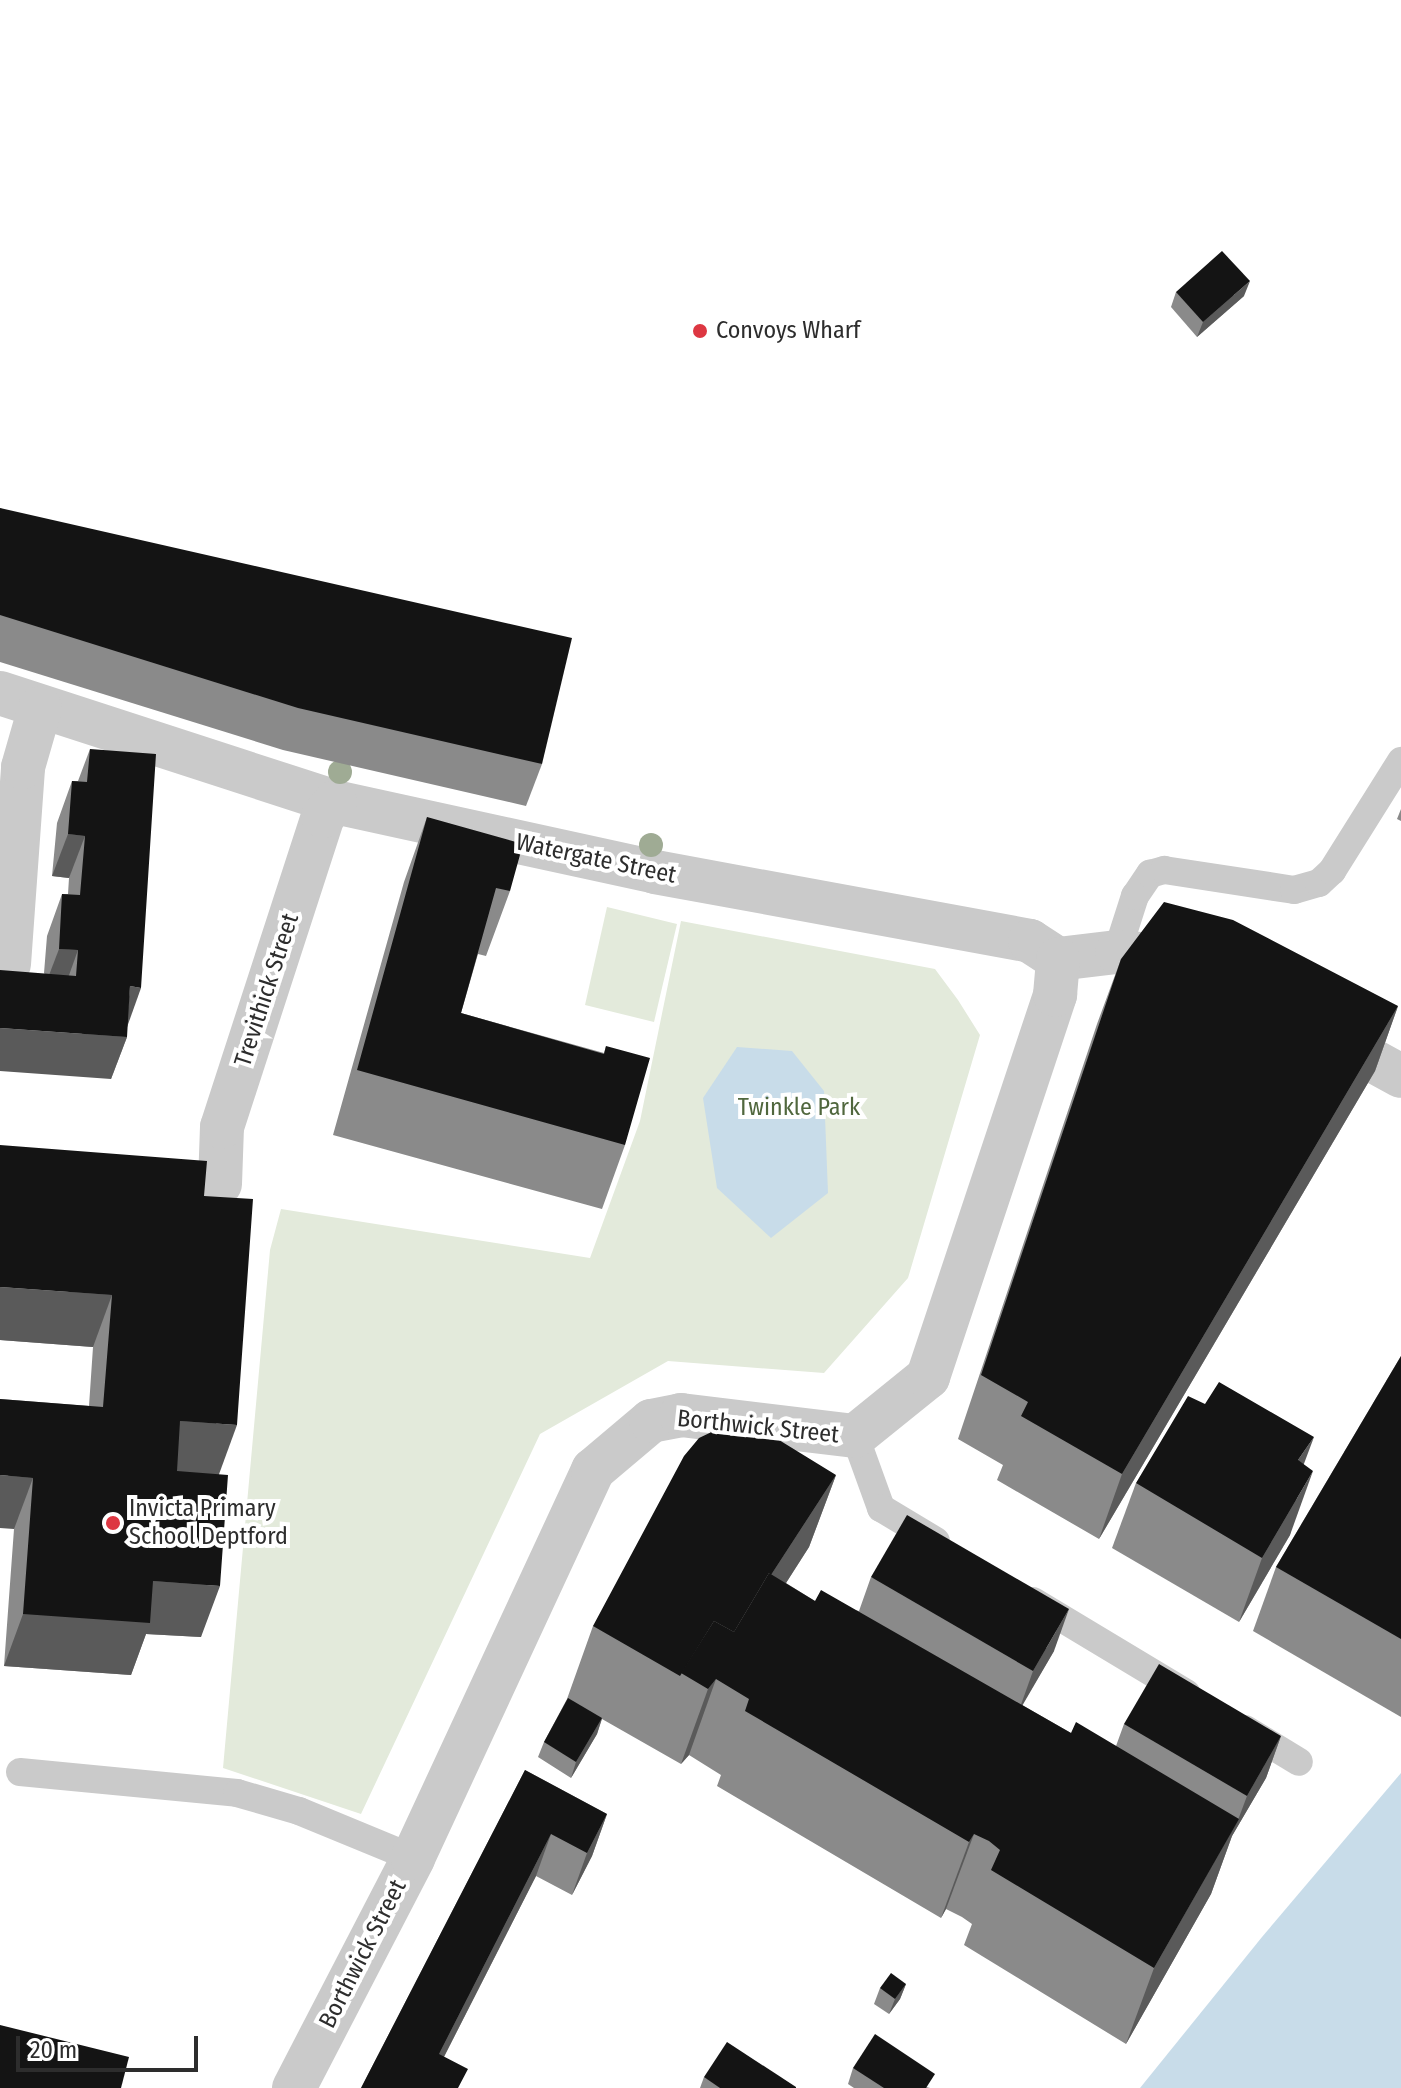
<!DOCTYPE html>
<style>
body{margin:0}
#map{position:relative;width:1401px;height:2088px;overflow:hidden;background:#fff;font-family:"Fira Sans Condensed",sans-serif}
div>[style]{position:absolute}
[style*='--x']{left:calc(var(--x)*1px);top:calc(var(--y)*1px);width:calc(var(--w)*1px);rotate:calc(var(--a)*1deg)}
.green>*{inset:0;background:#e3eadb}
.water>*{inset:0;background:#c8dce9}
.lane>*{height:28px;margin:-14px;padding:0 14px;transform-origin:14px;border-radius:14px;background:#cacaca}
.street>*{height:44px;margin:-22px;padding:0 22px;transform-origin:22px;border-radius:22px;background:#cacaca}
.trees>*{width:24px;height:24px;margin:-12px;border-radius:50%;background:#9fab94}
.wall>*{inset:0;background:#8a8a8a}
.shaded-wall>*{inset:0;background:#5a5a5a}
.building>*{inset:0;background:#141414}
.dots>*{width:22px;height:22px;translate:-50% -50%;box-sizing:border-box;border:4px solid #fff;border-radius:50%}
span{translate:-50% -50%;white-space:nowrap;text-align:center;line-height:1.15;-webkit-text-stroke:8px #fff;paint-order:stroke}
.poi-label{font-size:24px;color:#2d2d2d}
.left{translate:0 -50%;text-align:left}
.street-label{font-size:24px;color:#2d2d2d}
.park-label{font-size:24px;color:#50673d}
.scale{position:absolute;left:16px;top:2036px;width:182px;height:36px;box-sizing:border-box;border:4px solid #2d2d2d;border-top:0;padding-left:10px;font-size:24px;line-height:28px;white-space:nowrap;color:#2d2d2d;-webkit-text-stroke:6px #fff;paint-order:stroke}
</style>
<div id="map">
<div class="green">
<i style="clip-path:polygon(607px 907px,677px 924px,654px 1022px,585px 1005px)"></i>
<i style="clip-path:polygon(681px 921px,935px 969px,958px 1000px,980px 1035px,908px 1278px,824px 1373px,668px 1361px,540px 1434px,361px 1814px,223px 1768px,270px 1250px,281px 1209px,590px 1258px,640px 1121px)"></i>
</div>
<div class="water">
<i style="clip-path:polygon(737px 1047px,792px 1051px,824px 1091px,828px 1193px,771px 1238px,717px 1188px,703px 1098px)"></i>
<i style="clip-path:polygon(1401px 1773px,1401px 2088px,1140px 2088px,1262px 1937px)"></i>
</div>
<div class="lane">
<i style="--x:1117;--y:952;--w:59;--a:-72.2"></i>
<i style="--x:1135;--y:896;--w:27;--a:-56"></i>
<i style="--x:1150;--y:874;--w:15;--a:-16"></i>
<i style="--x:1164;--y:870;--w:132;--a:8.7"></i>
<i style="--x:1294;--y:890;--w:26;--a:-16"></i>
<i style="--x:1319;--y:883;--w:18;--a:-43"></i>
<i style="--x:1332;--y:871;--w:130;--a:-57.9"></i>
<i style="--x:855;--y:1436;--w:77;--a:70.1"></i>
<i style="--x:881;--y:1508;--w:64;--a:31"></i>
<i style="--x:1033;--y:1601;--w:179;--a:31"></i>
<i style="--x:1245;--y:1729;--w:63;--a:31.4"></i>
<i style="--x:20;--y:1772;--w:218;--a:5.5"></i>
<i style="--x:237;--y:1793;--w:65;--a:16.2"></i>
<i style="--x:299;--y:1811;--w:123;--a:22.4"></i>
</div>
<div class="street">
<i style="--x:0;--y:693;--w:352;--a:18"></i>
<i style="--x:335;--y:802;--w:328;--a:12.3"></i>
<i style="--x:655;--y:872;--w:381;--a:10.4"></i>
<i style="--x:1030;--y:941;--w:33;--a:33"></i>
<i style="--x:1058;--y:959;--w:59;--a:-6.8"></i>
<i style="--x:1117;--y:952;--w:34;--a:5"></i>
<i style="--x:1151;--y:955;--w:33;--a:18"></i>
<i style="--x:9;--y:964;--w:197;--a:-85.9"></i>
<i style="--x:23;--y:767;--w:61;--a:-73.9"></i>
<i style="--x:1326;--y:1035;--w:85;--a:28.7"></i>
<i style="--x:220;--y:1184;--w:57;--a:-88"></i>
<i style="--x:222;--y:1127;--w:327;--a:-72"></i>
<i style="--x:323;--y:816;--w:18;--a:-49"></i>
<i style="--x:294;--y:2088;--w:259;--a:-62.6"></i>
<i style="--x:413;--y:1858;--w:428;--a:-65.1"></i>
<i style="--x:593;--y:1470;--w:76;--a:-40.2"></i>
<i style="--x:651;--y:1421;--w:31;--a:-11"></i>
<i style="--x:681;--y:1415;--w:175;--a:6.9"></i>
<i style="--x:855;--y:1436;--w:94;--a:-38.9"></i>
<i style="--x:928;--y:1377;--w:403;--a:-71.6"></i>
<i style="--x:1055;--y:995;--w:36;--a:-85"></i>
</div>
<div class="trees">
<i style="left:340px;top:772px"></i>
<i style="left:651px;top:845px"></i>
</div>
<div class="wall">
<i style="clip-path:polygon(1176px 292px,1244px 296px,1197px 337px,1171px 307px)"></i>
<i style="clip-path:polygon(0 508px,542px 764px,526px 806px,283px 750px,0 662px)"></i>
<i style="clip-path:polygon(90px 749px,127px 1025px,127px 1037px,111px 1079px,44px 973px,47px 936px,62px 894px,68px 894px,69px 878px,52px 876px,57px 823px,72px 781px,78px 781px)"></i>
<i style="clip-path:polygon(1401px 809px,1401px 821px,1397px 819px)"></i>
<i style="clip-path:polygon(427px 817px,510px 891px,486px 956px,478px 954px,461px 1013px,604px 1053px,606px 1046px,625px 1145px,602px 1209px,333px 1135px,404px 882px)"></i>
<i style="clip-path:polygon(1121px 959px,1398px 1006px,1375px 1071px,1099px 1539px,997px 1480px,1003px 1465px,958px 1439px,1097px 1024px)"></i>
<i style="clip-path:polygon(204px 1196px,219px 1474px,201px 1637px,146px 1634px,131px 1675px,4px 1666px,14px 1529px,0 1399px,89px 1406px,93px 1347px,0 1340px)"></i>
<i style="clip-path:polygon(1401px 1356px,1401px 1717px,1253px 1631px,1276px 1567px)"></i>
<i style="clip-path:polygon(1303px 1464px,1290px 1535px,1239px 1622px,1112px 1548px,1136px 1483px)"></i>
<i style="clip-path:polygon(836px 1475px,809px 1547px,786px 1583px,815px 1601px,859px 1611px,871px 1577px,1054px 1651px,1022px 1705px,1071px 1733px,1116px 1746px,1124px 1724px,1281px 1736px,1266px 1778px,1232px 1836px,1211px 1894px,1126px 2044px,964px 1945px,972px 1924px,962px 1917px,946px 1909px,941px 1918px,717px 1786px,721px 1775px,689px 1755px,681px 1764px,602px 1719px,597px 1734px,571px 1778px,538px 1757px,544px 1742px,567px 1699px,593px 1626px)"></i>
<i style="clip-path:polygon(525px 1770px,607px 1814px,592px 1856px,572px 1895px,536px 1876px,444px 2057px,361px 2088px)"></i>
<i style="clip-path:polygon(906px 1984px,900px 1999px,889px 2014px,874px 2004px,880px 1988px)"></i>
<i style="clip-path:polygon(853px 2068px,930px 2088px,854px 2088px,848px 2084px)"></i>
<i style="clip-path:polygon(704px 2077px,796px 2088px,700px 2088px)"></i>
</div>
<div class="shaded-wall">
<i style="clip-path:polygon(1250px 281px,1244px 296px,1197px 337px,1203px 322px)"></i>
<i style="clip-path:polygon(68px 834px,85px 836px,69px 878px,52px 876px)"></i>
<i style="clip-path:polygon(59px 949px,78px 950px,63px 992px,43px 991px)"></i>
<i style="clip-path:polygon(130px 986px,141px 988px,126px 1030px)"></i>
<i style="clip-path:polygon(1398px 1006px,1375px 1071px,1099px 1539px,1122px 1474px)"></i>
<i style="clip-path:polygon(0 1028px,127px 1037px,111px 1079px,0 1071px)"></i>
<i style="clip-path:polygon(0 1287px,112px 1295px,93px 1347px,0 1340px)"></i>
<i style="clip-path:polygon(180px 1421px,237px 1425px,218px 1477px,161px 1473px)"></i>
<i style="clip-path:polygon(1314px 1437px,1290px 1501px,1298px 1460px)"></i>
<i style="clip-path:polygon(1313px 1471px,1290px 1535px,1239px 1622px,1262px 1558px)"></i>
<i style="clip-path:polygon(0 1475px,33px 1478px,14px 1529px,0 1528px)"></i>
<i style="clip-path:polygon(836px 1475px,809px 1547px,722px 1683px,732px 1635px)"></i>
<i style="clip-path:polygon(153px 1581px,220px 1586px,201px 1637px,146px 1634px,131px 1675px,4px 1666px,23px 1614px)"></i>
<i style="clip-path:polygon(1069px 1609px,1054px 1651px,1018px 1713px,1033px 1671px)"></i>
<i style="clip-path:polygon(716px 1679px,689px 1755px,681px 1764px,708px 1689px)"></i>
<i style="clip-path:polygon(602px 1718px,597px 1734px,571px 1778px,576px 1762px)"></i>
<i style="clip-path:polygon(1281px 1736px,1266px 1778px,1232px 1836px,1211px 1894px,1126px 2044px,1154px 1968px,1238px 1820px,1247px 1796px)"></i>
<i style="clip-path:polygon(607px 1814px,592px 1856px,572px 1895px,587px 1853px)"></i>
<i style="clip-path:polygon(551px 1834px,536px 1876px,428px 2088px,439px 2054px)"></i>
<i style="clip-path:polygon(974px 1834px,946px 1909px,941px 1918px,969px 1842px)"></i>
<i style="clip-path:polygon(906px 1984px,900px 1999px,889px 2014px,895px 1999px)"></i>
</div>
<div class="building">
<i style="clip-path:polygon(1222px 251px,1250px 281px,1203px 322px,1176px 292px)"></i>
<i style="clip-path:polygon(0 508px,572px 638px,542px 764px,298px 708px,0 615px)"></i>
<i style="clip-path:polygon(90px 749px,156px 754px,141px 988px,130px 986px,127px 1037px,0 1028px,0 970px,76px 976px,78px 950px,59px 949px,62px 894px,80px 895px,85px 836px,68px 834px,72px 781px,87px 782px)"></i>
<i style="clip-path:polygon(427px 817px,523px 844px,510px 891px,496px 888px,461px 1013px,604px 1054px,606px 1046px,650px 1058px,625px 1145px,357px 1070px)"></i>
<i style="clip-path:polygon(1164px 902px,1233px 920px,1398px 1006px,1122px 1474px,1021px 1416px,1028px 1402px,981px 1375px,1121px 959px)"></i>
<i style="clip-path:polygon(0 1145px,207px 1161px,204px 1196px,253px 1199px,237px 1425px,180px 1421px,177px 1471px,228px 1475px,220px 1586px,153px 1581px,150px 1623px,23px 1614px,33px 1478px,0 1475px,0 1399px,103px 1407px,112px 1295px,0 1287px)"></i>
<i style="clip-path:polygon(1401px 1356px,1401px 1639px,1276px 1567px)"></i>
<i style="clip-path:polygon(1219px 1382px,1314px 1437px,1298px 1460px,1313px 1471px,1262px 1558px,1136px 1483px,1188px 1396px,1205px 1404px)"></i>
<i style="clip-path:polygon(742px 1425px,766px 1432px,836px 1475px,771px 1575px,769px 1573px,734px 1632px,714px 1621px,680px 1676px,593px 1626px,684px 1456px,699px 1438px,720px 1428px)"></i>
<i style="clip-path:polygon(907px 1515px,1069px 1609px,1033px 1671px,871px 1577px)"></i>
<i style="clip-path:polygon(769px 1573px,815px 1601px,821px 1590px,1071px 1733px,1076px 1722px,1239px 1819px,1154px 1968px,991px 1870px,1000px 1850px,989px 1841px,974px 1834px,969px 1842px,745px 1711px,749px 1699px,716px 1679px,708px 1689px,681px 1673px,714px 1621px,734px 1632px)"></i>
<i style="clip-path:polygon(1159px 1664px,1281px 1736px,1247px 1796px,1124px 1724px)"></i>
<i style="clip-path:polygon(568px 1698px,602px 1718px,576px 1762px,544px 1742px)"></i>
<i style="clip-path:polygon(525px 1770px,607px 1814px,587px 1853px,551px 1834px,439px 2054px,468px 2069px,458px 2088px,361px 2088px)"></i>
<i style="clip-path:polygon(891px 1973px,906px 1984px,895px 1999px,880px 1988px)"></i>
<i style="clip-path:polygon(0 2025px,129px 2057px,121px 2088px,0 2088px)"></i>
<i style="clip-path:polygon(875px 2034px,935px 2074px,926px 2088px,884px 2088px,853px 2068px)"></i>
<i style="clip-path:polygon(727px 2042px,796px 2087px,796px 2088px,720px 2088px,704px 2077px)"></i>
</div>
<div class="dots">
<i style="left:700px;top:331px;background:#dd3742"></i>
<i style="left:113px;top:1523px;background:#dd3742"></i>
</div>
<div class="poi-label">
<span class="left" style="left:716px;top:331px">Convoys Wharf</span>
<span class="left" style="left:129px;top:1523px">Invicta Primary<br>School Deptford</span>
</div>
<div class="street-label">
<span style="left:596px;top:859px;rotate:12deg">Watergate Street</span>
<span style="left:267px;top:990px;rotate:-72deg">Trevithick Street</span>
<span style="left:758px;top:1427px;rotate:6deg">Borthwick Street</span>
<span style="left:363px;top:1954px;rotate:-63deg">Borthwick Street</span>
</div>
<div class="park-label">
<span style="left:799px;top:1108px">Twinkle Park</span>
</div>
<div class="scale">20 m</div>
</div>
